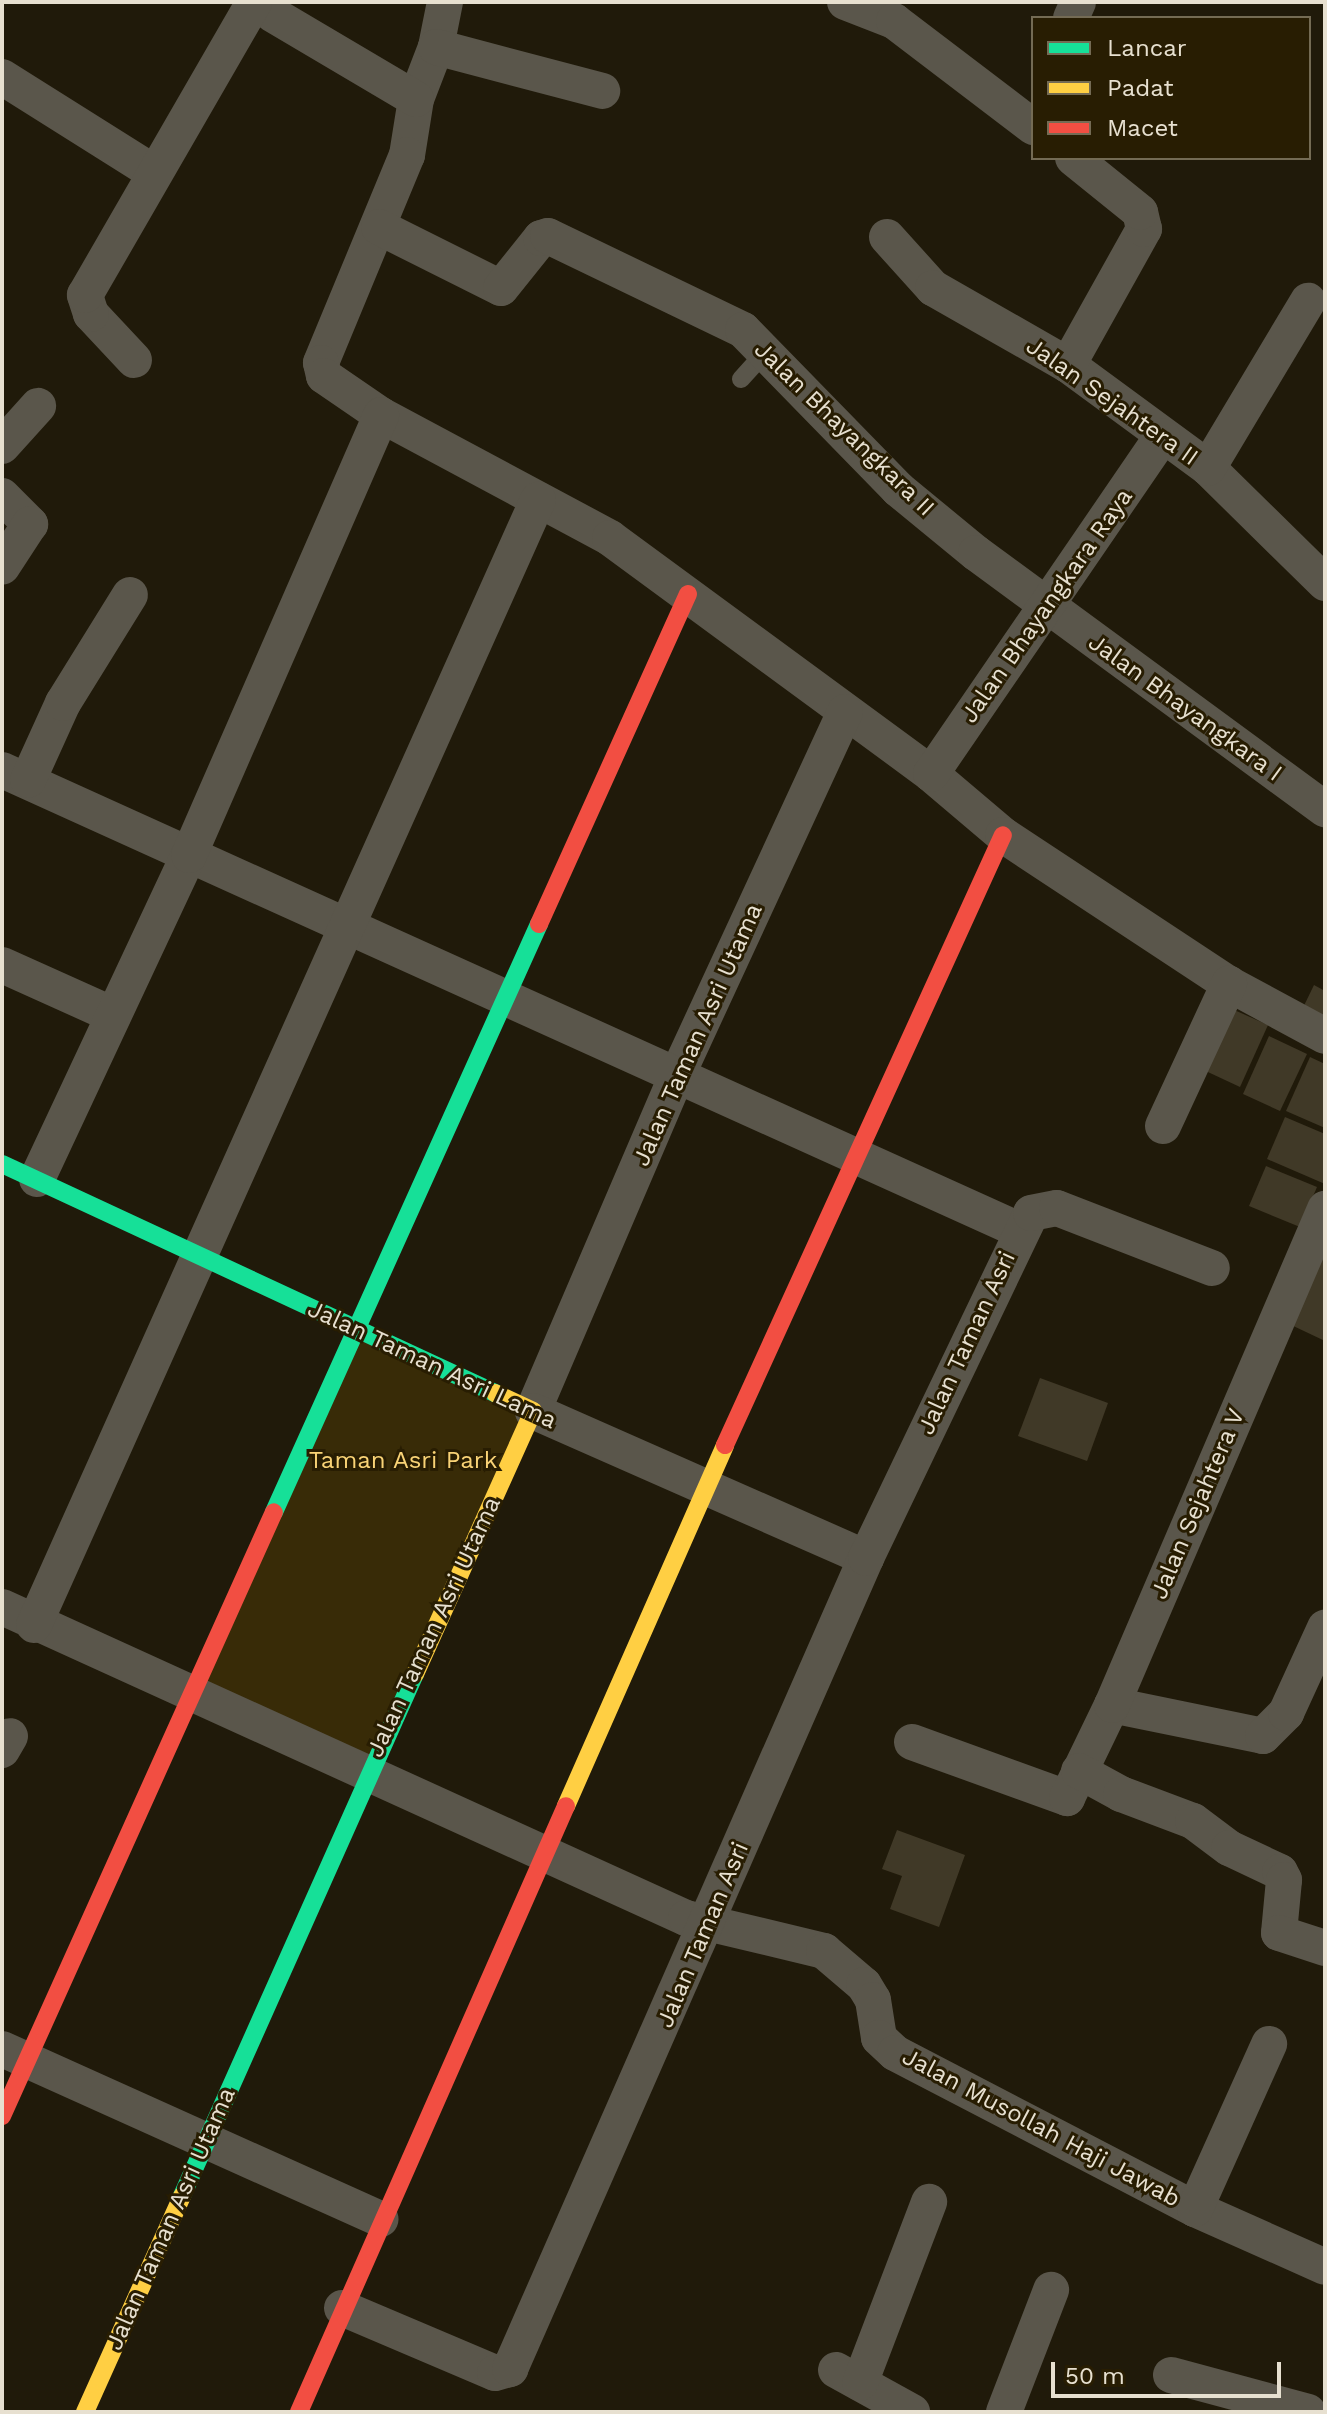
<!DOCTYPE html>
<style>
body{margin:0}
#map{position:relative;width:1327px;height:2414px;overflow:hidden;background:#201a0a;font-family:"Work Sans",sans-serif}
div>[style]{position:absolute}
[style*='--x']{left:calc(var(--x)*1px);top:calc(var(--y)*1px);width:calc(var(--w)*1px);rotate:calc(var(--a)*1deg)}
.green>*{inset:0;background:#382b07}
.building>*{inset:0;background:#403927}
.lane>*{height:18px;margin:-9px;padding:0 9px;transform-origin:9px;border-radius:9px;background:#5a564b}
.street>*{height:36px;margin:-18px;padding:0 18px;transform-origin:18px;border-radius:18px;background:#5a564b}
.fast>*{height:18px;margin:-9px;padding:0 9px;transform-origin:9px;border-radius:9px;background:#16e098}
.slow>*{height:18px;margin:-9px;padding:0 9px;transform-origin:9px;border-radius:9px;background:#ffcf43}
.jam>*{height:18px;margin:-9px;padding:0 9px;transform-origin:9px;border-radius:9px;background:#f24e42}
span{translate:-50% -50%;white-space:nowrap;text-align:center;line-height:1.15;-webkit-text-stroke:6px #281d02;paint-order:stroke}
.street-label{font-size:24px;color:#e7e0d0}
.park-label{font-size:24px;color:#f9d376}
.frame{position:absolute;inset:0;border:4px solid #e7e0d0;pointer-events:none}
.legend{position:absolute;left:1031px;top:16px;width:280px;height:144px;box-sizing:border-box;background:#281d02;border:2px solid #746b54;margin:0;padding:10px 14px;list-style:none;font-size:24px;color:#e7e0d0}
.legend li{display:flex;align-items:center;gap:16px;height:40px}
.legend b{width:40px;border:2px solid #746b54}
.scale{position:absolute;left:1051px;top:2362px;width:230px;height:36px;box-sizing:border-box;border:4px solid #e7e0d0;border-top:0;padding-left:10px;font-size:24px;line-height:28px;white-space:nowrap;color:#e7e0d0;-webkit-text-stroke:6px #281d02;paint-order:stroke}
</style>
<div id="map">
<div class="green">
<i style="clip-path:polygon(352px 1326px,539px 1405px,368px 1772px,196px 1693px)"></i>
</div>
<div class="building">
<i style="clip-path:polygon(1314px 985px,1325px 991px,1325px 1032px,1298px 1018px)"></i>
<i style="clip-path:polygon(1223px 1005px,1268px 1025px,1240px 1087px,1195px 1066px)"></i>
<i style="clip-path:polygon(1269px 1036px,1307px 1054px,1280px 1111px,1243px 1094px)"></i>
<i style="clip-path:polygon(1310px 1057px,1325px 1064px,1325px 1128px,1286px 1111px)"></i>
<i style="clip-path:polygon(1285px 1117px,1325px 1134px,1325px 1184px,1267px 1159px)"></i>
<i style="clip-path:polygon(1266px 1166px,1317px 1187px,1300px 1227px,1249px 1206px)"></i>
<i style="clip-path:polygon(1325px 1253px,1325px 1341px,1287px 1323px)"></i>
<i style="clip-path:polygon(1040px 1378px,1108px 1403px,1087px 1461px,1018px 1436px)"></i>
<i style="clip-path:polygon(897px 1830px,965px 1855px,939px 1927px,890px 1909px,902px 1876px,882px 1869px)"></i>
</div>
<div class="lane">
<i style="--x:741;--y:379;--w:38;--a:-48"></i>
</div>
<div class="street">
<i style="--x:445;--y:2;--w:46;--a:101.3"></i>
<i style="--x:436;--y:47;--w:56;--a:111"></i>
<i style="--x:416;--y:99;--w:57;--a:99.1"></i>
<i style="--x:407;--y:155;--w:225;--a:112.5"></i>
<i style="--x:321;--y:363;--w:13;--a:77"></i>
<i style="--x:324;--y:376;--w:69;--a:34.4"></i>
<i style="--x:381;--y:415;--w:260;--a:28.2"></i>
<i style="--x:610;--y:538;--w:398;--a:36.3"></i>
<i style="--x:931;--y:774;--w:94;--a:40.3"></i>
<i style="--x:1003;--y:835;--w:271;--a:33.4"></i>
<i style="--x:1229;--y:984;--w:109;--a:28.4"></i>
<i style="--x:845;--y:2;--w:53;--a:21.2"></i>
<i style="--x:894;--y:21;--w:175;--a:37.3"></i>
<i style="--x:272;--y:14;--w:167;--a:30.6"></i>
<i style="--x:1071;--y:18;--w:17;--a:-66"></i>
<i style="--x:436;--y:47;--w:172;--a:14.8"></i>
<i style="--x:2;--y:77;--w:178;--a:32.2"></i>
<i style="--x:379;--y:227;--w:136;--a:26.6"></i>
<i style="--x:501;--y:288;--w:64;--a:-51.3"></i>
<i style="--x:541;--y:238;--w:7;--a:-16"></i>
<i style="--x:548;--y:236;--w:216;--a:25.7"></i>
<i style="--x:743;--y:330;--w:222;--a:45.7"></i>
<i style="--x:898;--y:489;--w:101;--a:39.4"></i>
<i style="--x:976;--y:553;--w:433;--a:36.3"></i>
<i style="--x:887;--y:237;--w:69;--a:48"></i>
<i style="--x:933;--y:288;--w:155;--a:29.7"></i>
<i style="--x:1068;--y:365;--w:174;--a:36.3"></i>
<i style="--x:1208;--y:468;--w:164;--a:44.5"></i>
<i style="--x:134;--y:360;--w:63;--a:-133.1"></i>
<i style="--x:91;--y:314;--w:20;--a:-108"></i>
<i style="--x:85;--y:295;--w:338;--a:-60"></i>
<i style="--x:1068;--y:365;--w:156;--a:-60.8"></i>
<i style="--x:1144;--y:229;--w:17;--a:-103"></i>
<i style="--x:1140;--y:212;--w:86;--a:-141.1"></i>
<i style="--x:2;--y:446;--w:54;--a:-48"></i>
<i style="--x:1208;--y:468;--w:195;--a:-59.1"></i>
<i style="--x:2;--y:496;--w:40;--a:45"></i>
<i style="--x:30;--y:524;--w:51;--a:123.1"></i>
<i style="--x:845;--y:712;--w:400;--a:114.8"></i>
<i style="--x:677;--y:1075;--w:366;--a:113.2"></i>
<i style="--x:533;--y:1411;--w:364;--a:23.8"></i>
<i style="--x:2;--y:770;--w:1116;--a:24.34"></i>
<i style="--x:931;--y:774;--w:409;--a:-55.6"></i>
<i style="--x:28;--y:780;--w:85;--a:-65.6"></i>
<i style="--x:63;--y:703;--w:127;--a:-58.2"></i>
<i style="--x:2;--y:965;--w:122;--a:24.2"></i>
<i style="--x:1163;--y:1126;--w:157;--a:-65.1"></i>
<i style="--x:37;--y:1179;--w:358;--a:-64.9"></i>
<i style="--x:189;--y:855;--w:480;--a:-66.4"></i>
<i style="--x:2;--y:1607;--w:751;--a:24.45"></i>
<i style="--x:686;--y:1918;--w:142;--a:13.4"></i>
<i style="--x:824;--y:1951;--w:52;--a:40.4"></i>
<i style="--x:864;--y:1985;--w:17;--a:59"></i>
<i style="--x:873;--y:2000;--w:38;--a:81"></i>
<i style="--x:879;--y:2038;--w:22;--a:43"></i>
<i style="--x:895;--y:2053;--w:338;--a:27.5"></i>
<i style="--x:1195;--y:2209;--w:142;--a:24"></i>
<i style="--x:34;--y:1625;--w:1233;--a:-65.87"></i>
<i style="--x:1112;--y:1705;--w:154;--a:11.6"></i>
<i style="--x:1263;--y:1736;--w:33;--a:-45"></i>
<i style="--x:1286;--y:1713;--w:94;--a:-65.4"></i>
<i style="--x:912;--y:1742;--w:165;--a:19.9"></i>
<i style="--x:1067;--y:1798;--w:103;--a:-64.2"></i>
<i style="--x:1112;--y:1705;--w:540;--a:-66.76"></i>
<i style="--x:2;--y:1750;--w:16;--a:-60"></i>
<i style="--x:1079;--y:1771;--w:48;--a:28.7"></i>
<i style="--x:1121;--y:1794;--w:77;--a:20.6"></i>
<i style="--x:1193;--y:1821;--w:45;--a:36.9"></i>
<i style="--x:1229;--y:1848;--w:56;--a:25.2"></i>
<i style="--x:1280;--y:1872;--w:9;--a:63"></i>
<i style="--x:1284;--y:1880;--w:53;--a:95.4"></i>
<i style="--x:1279;--y:1933;--w:48;--a:18.1"></i>
<i style="--x:2;--y:2049;--w:415;--a:24.2"></i>
<i style="--x:1195;--y:2209;--w:181;--a:-65.8"></i>
<i style="--x:342;--y:2308;--w:166;--a:23"></i>
<i style="--x:495;--y:2373;--w:16;--a:-15"></i>
<i style="--x:510;--y:2369;--w:886;--a:-66.3"></i>
<i style="--x:866;--y:1558;--w:382;--a:-64.4"></i>
<i style="--x:1031;--y:1213;--w:26;--a:-11"></i>
<i style="--x:1057;--y:1208;--w:166;--a:21.2"></i>
<i style="--x:836;--y:2370;--w:87;--a:28.9"></i>
<i style="--x:1171;--y:2375;--w:142;--a:15.1"></i>
<i style="--x:860;--y:2383;--w:194;--a:-69.1"></i>
<i style="--x:1004;--y:2412;--w:131;--a:-68.9"></i>
</div>
<div class="fast">
<i style="--x:2;--y:1164;--w:544;--a:24.92"></i>
<i style="--x:274;--y:1512;--w:645;--a:-65.74"></i>
<i style="--x:182;--y:2196;--w:572;--a:-65.95"></i>
</div>
<div class="slow">
<i style="--x:415;--y:1674;--w:288;--a:-65.8"></i>
<i style="--x:533;--y:1411;--w:42;--a:-154.7"></i>
<i style="--x:566;--y:1806;--w:394;--a:-66.2"></i>
<i style="--x:85;--y:2412;--w:237;--a:-65.8"></i>
</div>
<div class="jam">
<i style="--x:539;--y:924;--w:362;--a:-65.7"></i>
<i style="--x:725;--y:1445;--w:670;--a:-65.5"></i>
<i style="--x:2;--y:2116;--w:662;--a:-65.76"></i>
<i style="--x:299;--y:2412;--w:662;--a:-66.22"></i>
</div>
<div class="street-label">
<span style="left:1112px;top:402px;rotate:35deg">Jalan Sejahtera II</span>
<span style="left:844px;top:429px;rotate:44deg">Jalan Bhayangkara II</span>
<span style="left:1047px;top:606px;rotate:-55deg">Jalan Bhayangkara Raya</span>
<span style="left:1185px;top:708px;rotate:36deg">Jalan Bhayangkara I</span>
<span style="left:698px;top:1035px;rotate:-66deg">Jalan Taman Asri Utama</span>
<span style="left:967px;top:1343px;rotate:-65deg">Jalan Taman Asri</span>
<span style="left:432px;top:1365px;rotate:25deg">Jalan Taman Asri Lama</span>
<span style="left:1198px;top:1504px;rotate:-67deg">Jalan Sejahtera V</span>
<span style="left:434px;top:1627px;rotate:-65deg">Jalan Taman Asri Utama</span>
<span style="left:703px;top:1935px;rotate:-67deg">Jalan Taman Asri</span>
<span style="left:1041px;top:2128px;rotate:28deg">Jalan Musollah Haji Jawab</span>
<span style="left:171px;top:2219px;rotate:-66deg">Jalan Taman Asri Utama</span>
</div>
<div class="park-label">
<span style="left:403px;top:1461px">Taman Asri Park</span>
</div>
<div class="frame"></div>
<ul class="legend">
<li><b style="height:10px;background:#16e098"></b>Lancar</li>
<li><b style="height:10px;background:#ffcf43"></b>Padat</li>
<li><b style="height:10px;background:#f24e42"></b>Macet</li>
</ul>
<div class="scale">50 m</div>
</div>
